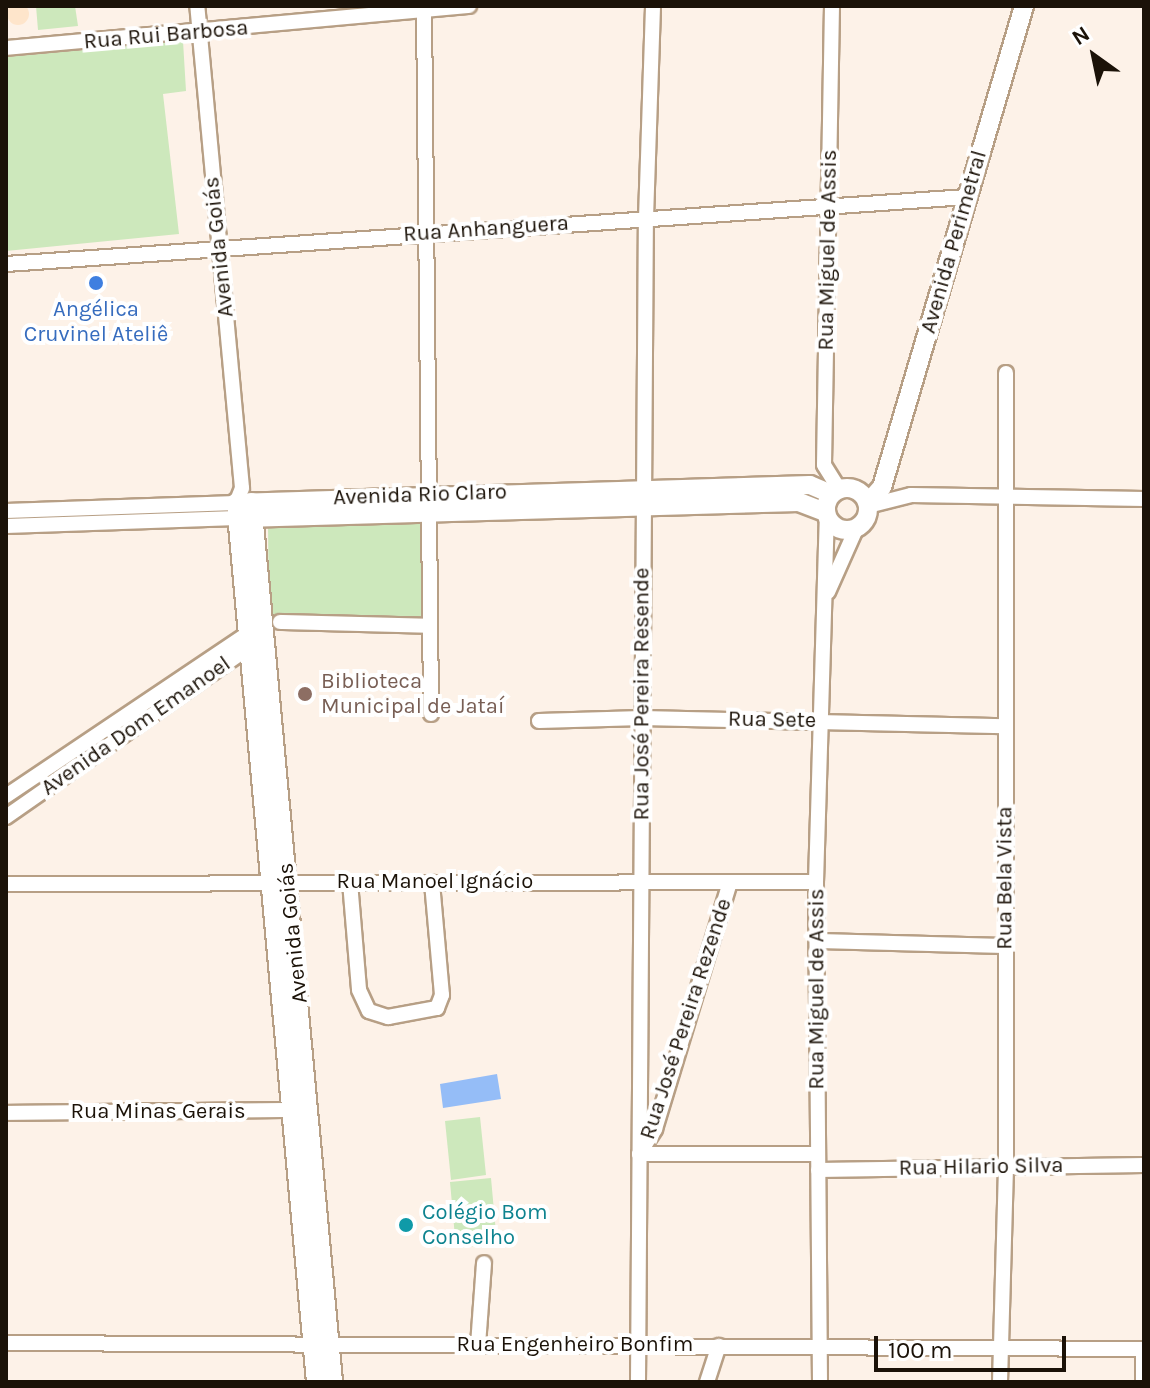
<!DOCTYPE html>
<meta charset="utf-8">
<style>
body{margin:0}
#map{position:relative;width:1150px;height:1388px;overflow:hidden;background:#fdf2e8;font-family:Karla,sans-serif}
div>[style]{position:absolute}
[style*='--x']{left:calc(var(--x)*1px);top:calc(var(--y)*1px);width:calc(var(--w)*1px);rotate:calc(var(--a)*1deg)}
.built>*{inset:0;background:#fee5cb}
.round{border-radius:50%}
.green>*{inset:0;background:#cde8bc}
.water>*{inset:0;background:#95bdf7}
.roads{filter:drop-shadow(2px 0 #b79f85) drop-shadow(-2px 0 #b79f85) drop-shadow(0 2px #b79f85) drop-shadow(0 -2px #b79f85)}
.minor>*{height:14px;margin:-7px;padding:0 7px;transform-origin:7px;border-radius:7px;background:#fff}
.major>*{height:18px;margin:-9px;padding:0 9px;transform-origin:9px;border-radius:9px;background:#fff}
.major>.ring{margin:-9px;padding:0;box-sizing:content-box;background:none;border:18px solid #fff;border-radius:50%}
.dots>*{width:22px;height:22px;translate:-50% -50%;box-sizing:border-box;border:4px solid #fff;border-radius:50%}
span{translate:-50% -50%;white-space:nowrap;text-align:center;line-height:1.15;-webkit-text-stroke:8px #fff;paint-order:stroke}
.street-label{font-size:22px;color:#1b1208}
.shop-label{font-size:22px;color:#366cbe}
.education-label{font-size:22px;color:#785e54}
.left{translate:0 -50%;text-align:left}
.culture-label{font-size:22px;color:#0d838f}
.frame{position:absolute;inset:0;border:8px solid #1b1208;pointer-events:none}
.north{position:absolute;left:1054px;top:16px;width:80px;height:80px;-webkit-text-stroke:6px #fff;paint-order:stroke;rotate:327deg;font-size:22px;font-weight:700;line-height:32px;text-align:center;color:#1b1208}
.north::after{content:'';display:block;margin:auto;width:28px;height:36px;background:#1b1208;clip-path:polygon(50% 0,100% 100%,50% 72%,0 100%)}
.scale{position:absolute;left:874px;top:1336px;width:192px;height:36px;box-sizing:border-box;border:4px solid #1b1208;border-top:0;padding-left:10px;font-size:24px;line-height:28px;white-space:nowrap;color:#1b1208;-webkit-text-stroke:6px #fff;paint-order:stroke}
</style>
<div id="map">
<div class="built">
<i class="round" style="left:7px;top:3px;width:22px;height:22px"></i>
</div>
<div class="green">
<i style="clip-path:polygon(36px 6px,75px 6px,78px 26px,38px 30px)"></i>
<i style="clip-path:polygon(183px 41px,186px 91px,163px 94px,179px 234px,6px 251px,6px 57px)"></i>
<i style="clip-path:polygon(421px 521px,422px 622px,269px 624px,268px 523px)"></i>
<i style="clip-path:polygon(480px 1117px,486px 1175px,451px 1180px,445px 1121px)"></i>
<i style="clip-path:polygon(491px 1178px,497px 1244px,456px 1248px,450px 1182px)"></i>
</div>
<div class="water">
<i style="clip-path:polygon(497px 1074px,501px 1099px,443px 1108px,440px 1084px)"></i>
</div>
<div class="roads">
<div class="minor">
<i style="--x:424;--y:6;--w:708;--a:89.43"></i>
<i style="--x:832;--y:6;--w:459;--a:91"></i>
<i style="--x:824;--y:465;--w:28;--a:58"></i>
<i style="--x:6;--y:48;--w:465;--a:-5.2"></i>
<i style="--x:6;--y:264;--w:963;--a:-3.99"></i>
<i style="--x:868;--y:506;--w:44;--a:-14.3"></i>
<i style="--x:911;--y:495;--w:233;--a:1"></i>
<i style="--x:6;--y:511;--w:230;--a:-2"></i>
<i style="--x:236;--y:503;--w:16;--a:-68"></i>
<i style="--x:242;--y:488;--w:484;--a:-95.3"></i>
<i style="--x:6;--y:526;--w:231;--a:-2"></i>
<i style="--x:828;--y:592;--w:69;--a:-66"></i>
<i style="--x:280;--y:622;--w:150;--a:1.5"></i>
<i style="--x:539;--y:721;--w:103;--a:-1.7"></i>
<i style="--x:642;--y:718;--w:363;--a:1.3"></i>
<i style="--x:6;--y:796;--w:298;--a:-33.9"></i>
<i style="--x:6;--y:817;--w:304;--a:-34.9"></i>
<i style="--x:350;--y:882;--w:108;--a:85.2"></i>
<i style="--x:359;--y:990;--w:23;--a:65"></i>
<i style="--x:369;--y:1011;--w:20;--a:18"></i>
<i style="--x:388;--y:1017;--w:50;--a:-10.4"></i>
<i style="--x:437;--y:1008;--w:14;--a:-69"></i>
<i style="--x:442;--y:995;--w:113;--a:-95.1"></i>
<i style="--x:6;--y:884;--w:810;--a:-0.14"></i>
<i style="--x:817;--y:941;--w:189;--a:1.5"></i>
<i style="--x:6;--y:1113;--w:295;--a:-0.6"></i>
<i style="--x:639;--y:1154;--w:30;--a:-57"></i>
<i style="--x:655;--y:1129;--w:258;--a:-73.1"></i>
<i style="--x:639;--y:1154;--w:179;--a:0"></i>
<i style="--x:818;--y:1170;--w:326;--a:-0.9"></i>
<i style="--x:6;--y:1343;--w:1138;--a:0.3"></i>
<i style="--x:478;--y:1345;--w:82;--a:-85.8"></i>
<i style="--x:1143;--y:1349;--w:33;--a:90"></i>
<i style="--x:638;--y:1382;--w:1164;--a:-89.61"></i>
<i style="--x:646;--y:218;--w:212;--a:-88.1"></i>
<i style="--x:707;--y:1382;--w:38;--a:-72"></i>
<i style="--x:820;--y:1382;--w:500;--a:-90.46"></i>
<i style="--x:816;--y:882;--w:364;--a:-88.3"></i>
<i style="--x:1000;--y:1382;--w:217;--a:-88.4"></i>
<i style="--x:1006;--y:1165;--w:792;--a:-90"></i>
</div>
<div class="major">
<i class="ring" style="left:826px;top:488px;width:24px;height:24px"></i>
<i style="--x:252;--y:502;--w:884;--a:84.74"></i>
<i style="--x:868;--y:503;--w:21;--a:-49"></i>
<i style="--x:882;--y:487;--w:502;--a:-73.55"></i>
<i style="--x:244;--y:518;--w:555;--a:-1.65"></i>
<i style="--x:799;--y:502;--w:28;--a:21"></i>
<i style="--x:316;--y:1382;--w:883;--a:-95.2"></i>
<i style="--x:236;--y:503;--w:574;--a:-1.8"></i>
<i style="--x:810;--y:485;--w:23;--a:23"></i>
</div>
</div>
<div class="dots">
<i style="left:96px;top:283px;background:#3f7fe0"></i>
<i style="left:305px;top:694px;background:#8d6e63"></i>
<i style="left:406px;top:1225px;background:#0f9aa8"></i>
</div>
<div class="street-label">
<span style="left:166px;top:35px;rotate:-5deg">Rua Rui Barbosa</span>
<span style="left:486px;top:229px;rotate:-4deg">Rua Anhanguera</span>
<span style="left:954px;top:242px;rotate:-74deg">Avenida Perimetral</span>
<span style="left:219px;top:247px;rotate:-96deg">Avenida Goiás</span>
<span style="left:828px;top:250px;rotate:-89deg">Rua Miguel de Assis</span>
<span style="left:420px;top:495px;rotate:-2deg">Avenida Rio Claro</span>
<span style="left:642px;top:694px;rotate:-90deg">Rua José Pereira Resende</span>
<span style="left:772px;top:720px;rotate:1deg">Rua Sete</span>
<span style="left:136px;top:726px;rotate:-35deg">Avenida Dom Emanoel</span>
<span style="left:1005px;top:878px;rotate:-90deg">Rua Bela Vista</span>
<span style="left:435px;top:882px">Rua Manoel Ignácio</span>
<span style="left:293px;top:933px;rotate:-96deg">Avenida Goiás</span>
<span style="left:817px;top:989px;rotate:-90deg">Rua Miguel de Assis</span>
<span style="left:686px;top:1019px;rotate:-72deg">Rua José Pereira Rezende</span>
<span style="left:158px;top:1112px">Rua Minas Gerais</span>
<span style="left:981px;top:1167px;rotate:-1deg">Rua Hilario Silva</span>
<span style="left:575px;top:1345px">Rua Engenheiro Bonfim</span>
</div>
<div class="shop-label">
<span style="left:96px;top:322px">Angélica<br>Cruvinel Ateliê</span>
</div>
<div class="education-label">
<span class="left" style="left:321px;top:694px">Biblioteca<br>Municipal de Jataí</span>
</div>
<div class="culture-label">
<span class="left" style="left:422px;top:1225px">Colégio Bom<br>Conselho</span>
</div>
<div class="frame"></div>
<div class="north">N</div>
<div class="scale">100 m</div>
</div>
